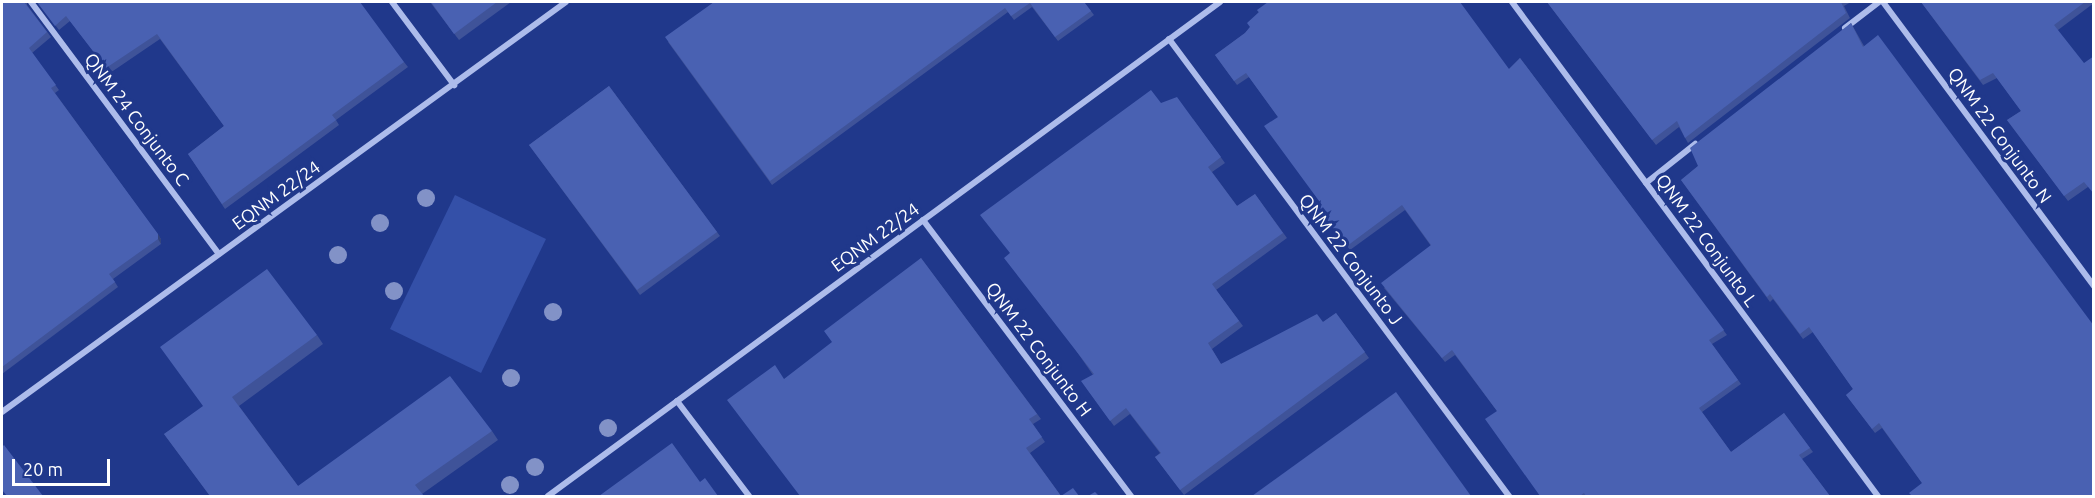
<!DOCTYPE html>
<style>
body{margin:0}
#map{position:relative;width:2095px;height:498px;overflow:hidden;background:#20388b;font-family:Ubuntu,sans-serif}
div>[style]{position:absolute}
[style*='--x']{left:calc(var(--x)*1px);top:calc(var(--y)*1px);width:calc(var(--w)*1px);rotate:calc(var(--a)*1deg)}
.green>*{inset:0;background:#3450a8}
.minor>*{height:6px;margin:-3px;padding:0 3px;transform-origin:3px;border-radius:3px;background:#adbceb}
.trees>*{width:18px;height:18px;margin:-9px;border-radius:50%;background:#8292c7}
.wall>*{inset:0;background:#3f5399}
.shaded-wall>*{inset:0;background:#33447d}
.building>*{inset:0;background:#4961b2}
span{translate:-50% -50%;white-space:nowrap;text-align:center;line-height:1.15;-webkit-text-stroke:6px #20388b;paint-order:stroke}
.street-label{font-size:18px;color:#fff}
.frame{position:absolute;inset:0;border:3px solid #fff;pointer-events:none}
.scale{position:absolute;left:12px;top:459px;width:98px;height:27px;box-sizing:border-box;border:3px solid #fff;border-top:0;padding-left:8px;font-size:18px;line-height:21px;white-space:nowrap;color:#fff;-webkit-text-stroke:4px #20388b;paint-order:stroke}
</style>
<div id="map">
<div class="green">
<i style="clip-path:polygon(455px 195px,546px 239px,481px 373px,390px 329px)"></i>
</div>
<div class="minor">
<i style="--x:31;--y:2;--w:314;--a:53.3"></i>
<i style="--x:392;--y:2;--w:104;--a:53.2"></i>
<i style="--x:1512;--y:2;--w:615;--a:53.47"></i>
<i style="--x:1883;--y:2;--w:354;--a:53.4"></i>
<i style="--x:1845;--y:28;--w:43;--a:-37.4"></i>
<i style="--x:1169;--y:39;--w:570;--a:53.35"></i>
<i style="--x:1646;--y:183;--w:63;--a:-38.5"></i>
<i style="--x:923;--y:220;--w:346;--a:53"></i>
<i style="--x:677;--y:401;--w:119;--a:52.8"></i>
<i style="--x:2;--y:412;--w:697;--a:-36.02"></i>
<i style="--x:548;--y:496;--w:834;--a:-36.32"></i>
</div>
<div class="trees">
<i style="left:426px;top:198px"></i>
<i style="left:380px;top:223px"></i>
<i style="left:338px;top:255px"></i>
<i style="left:394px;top:291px"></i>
<i style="left:553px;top:312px"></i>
<i style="left:511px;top:378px"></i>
<i style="left:608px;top:428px"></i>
<i style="left:535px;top:467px"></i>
<i style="left:510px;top:485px"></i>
</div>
<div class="wall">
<i style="clip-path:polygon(4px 2px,27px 2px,27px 5px,51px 37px,32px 53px,59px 90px,55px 93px,161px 239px,161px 244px,113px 279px,118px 287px,2px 374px,2px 4px)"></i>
<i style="clip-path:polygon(37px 2px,404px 62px,408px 67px,336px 120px,339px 125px,225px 209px,188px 154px,224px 126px,160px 39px,110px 73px,70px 21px,59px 30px)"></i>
<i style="clip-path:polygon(430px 2px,511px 2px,459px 40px)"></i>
<i style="clip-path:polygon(714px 2px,1084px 2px,1094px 15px,1058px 41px,1032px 7px,1014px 20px,1008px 12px,772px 185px,668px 42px)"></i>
<i style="clip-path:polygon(1547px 2px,1851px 2px,1844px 6px,1850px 18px,1688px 143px,1679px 127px,1656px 145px)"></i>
<i style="clip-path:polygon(1921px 2px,2094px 2px,2094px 3px,2058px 30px,2088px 187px,2068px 201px,2007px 120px,2021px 111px,1997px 78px,1983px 85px)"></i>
<i style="clip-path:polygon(1257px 10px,1509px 69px,1520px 58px,1727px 335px,1712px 344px,1741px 384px,1702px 412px,1731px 452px,1784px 413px,1813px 452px,1802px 459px,1830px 496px,1540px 496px,1497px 411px,1455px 355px,1445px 362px,1384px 288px,1431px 246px,1405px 210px,1350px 250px,1318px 208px,1322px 205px,1278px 117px,1249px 77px,1237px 85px,1215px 55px,1245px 33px,1250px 27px,1259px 13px)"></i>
<i style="clip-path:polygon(1851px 23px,1864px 46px,1922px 483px,1882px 428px,1875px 433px,1846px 395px,1853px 389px,1813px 332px,1803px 339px,1773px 299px,1770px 302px,1681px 180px,1698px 166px)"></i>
<i style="clip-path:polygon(609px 86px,720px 236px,640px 295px,529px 145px)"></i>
<i style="clip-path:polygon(1193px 119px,1225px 163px,1212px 172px,1237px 206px,1255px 194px,1287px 238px,1216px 290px,1243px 326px,1212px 349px,1221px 364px,1323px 322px,1336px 313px,1369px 358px,1184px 495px,1155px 457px,1160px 453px,1130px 414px,1114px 426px,1085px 386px,1093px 375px,1009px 254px)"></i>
<i style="clip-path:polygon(921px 258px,1041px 419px,1033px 424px,1045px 442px,1030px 453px,1061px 496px,1079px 496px,800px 496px,832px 342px)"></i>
<i style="clip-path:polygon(317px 335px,323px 344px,239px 406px,298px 486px,492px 431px,498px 440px,422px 494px,210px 496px,164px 434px)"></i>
</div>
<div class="shaded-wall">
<i style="clip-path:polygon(158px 234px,161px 239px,161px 244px,158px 239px)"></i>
</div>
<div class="building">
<i style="clip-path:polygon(4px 2px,24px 2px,47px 32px,29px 48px,56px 85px,51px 88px,158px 234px,158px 239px,109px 274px,115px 282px,2px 367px,2px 4px)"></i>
<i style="clip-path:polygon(37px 2px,360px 2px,404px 62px,332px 115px,336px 120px,222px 204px,188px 154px,224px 126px,157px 34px,106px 68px,66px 16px,55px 26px)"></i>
<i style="clip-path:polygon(431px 2px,497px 2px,454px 34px)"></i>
<i style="clip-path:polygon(714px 2px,1084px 2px,1091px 11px,1055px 37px,1030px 3px,1011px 16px,1005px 8px,770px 181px,665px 37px)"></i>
<i style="clip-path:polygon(1268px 2px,1460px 2px,1509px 69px,1520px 58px,1724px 330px,1709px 340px,1738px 380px,1699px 408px,1731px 452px,1784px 413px,1810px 448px,1799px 455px,1830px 496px,1586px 496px,1584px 493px,1580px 496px,1540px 496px,1485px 419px,1497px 411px,1452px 350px,1442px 358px,1381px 283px,1431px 245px,1402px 205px,1347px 246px,1318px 208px,1322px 205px,1264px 126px,1278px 117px,1246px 73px,1234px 81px,1215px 55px,1245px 33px,1250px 27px,1247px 23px,1259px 12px,1257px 10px)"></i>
<i style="clip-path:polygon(1547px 2px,1841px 2px,1846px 13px,1685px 138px,1677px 121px,1652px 140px)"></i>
<i style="clip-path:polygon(1921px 2px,2085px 2px,2054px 25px,2084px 63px,2094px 56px,2094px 194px,2084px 182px,2064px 196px,2007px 120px,2021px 111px,1993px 73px,1980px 80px)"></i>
<i style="clip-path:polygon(1851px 23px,1863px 47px,1878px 35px,2094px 326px,2094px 496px,1912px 496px,1909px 493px,1922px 483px,1879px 423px,1872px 429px,1846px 395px,1853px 389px,1809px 327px,1800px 334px,1770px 294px,1767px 297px,1681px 180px,1698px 166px,1690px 148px)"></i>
<i style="clip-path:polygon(609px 86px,717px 232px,637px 290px,529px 145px)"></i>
<i style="clip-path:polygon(1151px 90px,1161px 103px,1177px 97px,1193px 119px,1221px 157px,1208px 167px,1237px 206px,1255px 194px,1283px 233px,1212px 284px,1239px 321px,1208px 343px,1221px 364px,1317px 314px,1323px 322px,1336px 313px,1365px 352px,1180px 490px,1155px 457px,1161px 453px,1126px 408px,1110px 421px,1081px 381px,1094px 374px,1004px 258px,1010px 253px,980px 215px)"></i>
<i style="clip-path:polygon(921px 258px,1037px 414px,1029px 419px,1042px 437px,1026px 448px,1061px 496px,1073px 488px,1079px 496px,800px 496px,727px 400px,775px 365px,784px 379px,832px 342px,824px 331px)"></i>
<i style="clip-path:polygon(267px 269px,317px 335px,232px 397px,298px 486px,450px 376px,492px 431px,415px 485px,424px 496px,210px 496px,164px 434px,203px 406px,160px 347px)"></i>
<i style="clip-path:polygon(1396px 392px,1471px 496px,1252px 496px)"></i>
<i style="clip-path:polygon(672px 443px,700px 482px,705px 478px,718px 496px,599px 496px)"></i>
<i style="clip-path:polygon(4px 445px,43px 496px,7px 496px,2px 490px,2px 447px)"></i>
<i style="clip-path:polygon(1095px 492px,1099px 496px,1088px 496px)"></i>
</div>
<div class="street-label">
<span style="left:137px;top:119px;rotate:53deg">QNM 24 Conjunto C</span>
<span style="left:2000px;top:135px;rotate:54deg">QNM 22 Conjunto N</span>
<span style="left:276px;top:195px;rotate:-36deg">EQNM 22/24</span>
<span style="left:875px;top:237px;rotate:-36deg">EQNM 22/24</span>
<span style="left:1707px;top:240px;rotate:54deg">QNM 22 Conjunto L</span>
<span style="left:1351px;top:259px;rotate:53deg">QNM 22 Conjunto J</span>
<span style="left:1039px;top:349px;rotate:53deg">QNM 22 Conjunto H</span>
</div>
<div class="frame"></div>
<div class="scale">20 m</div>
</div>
